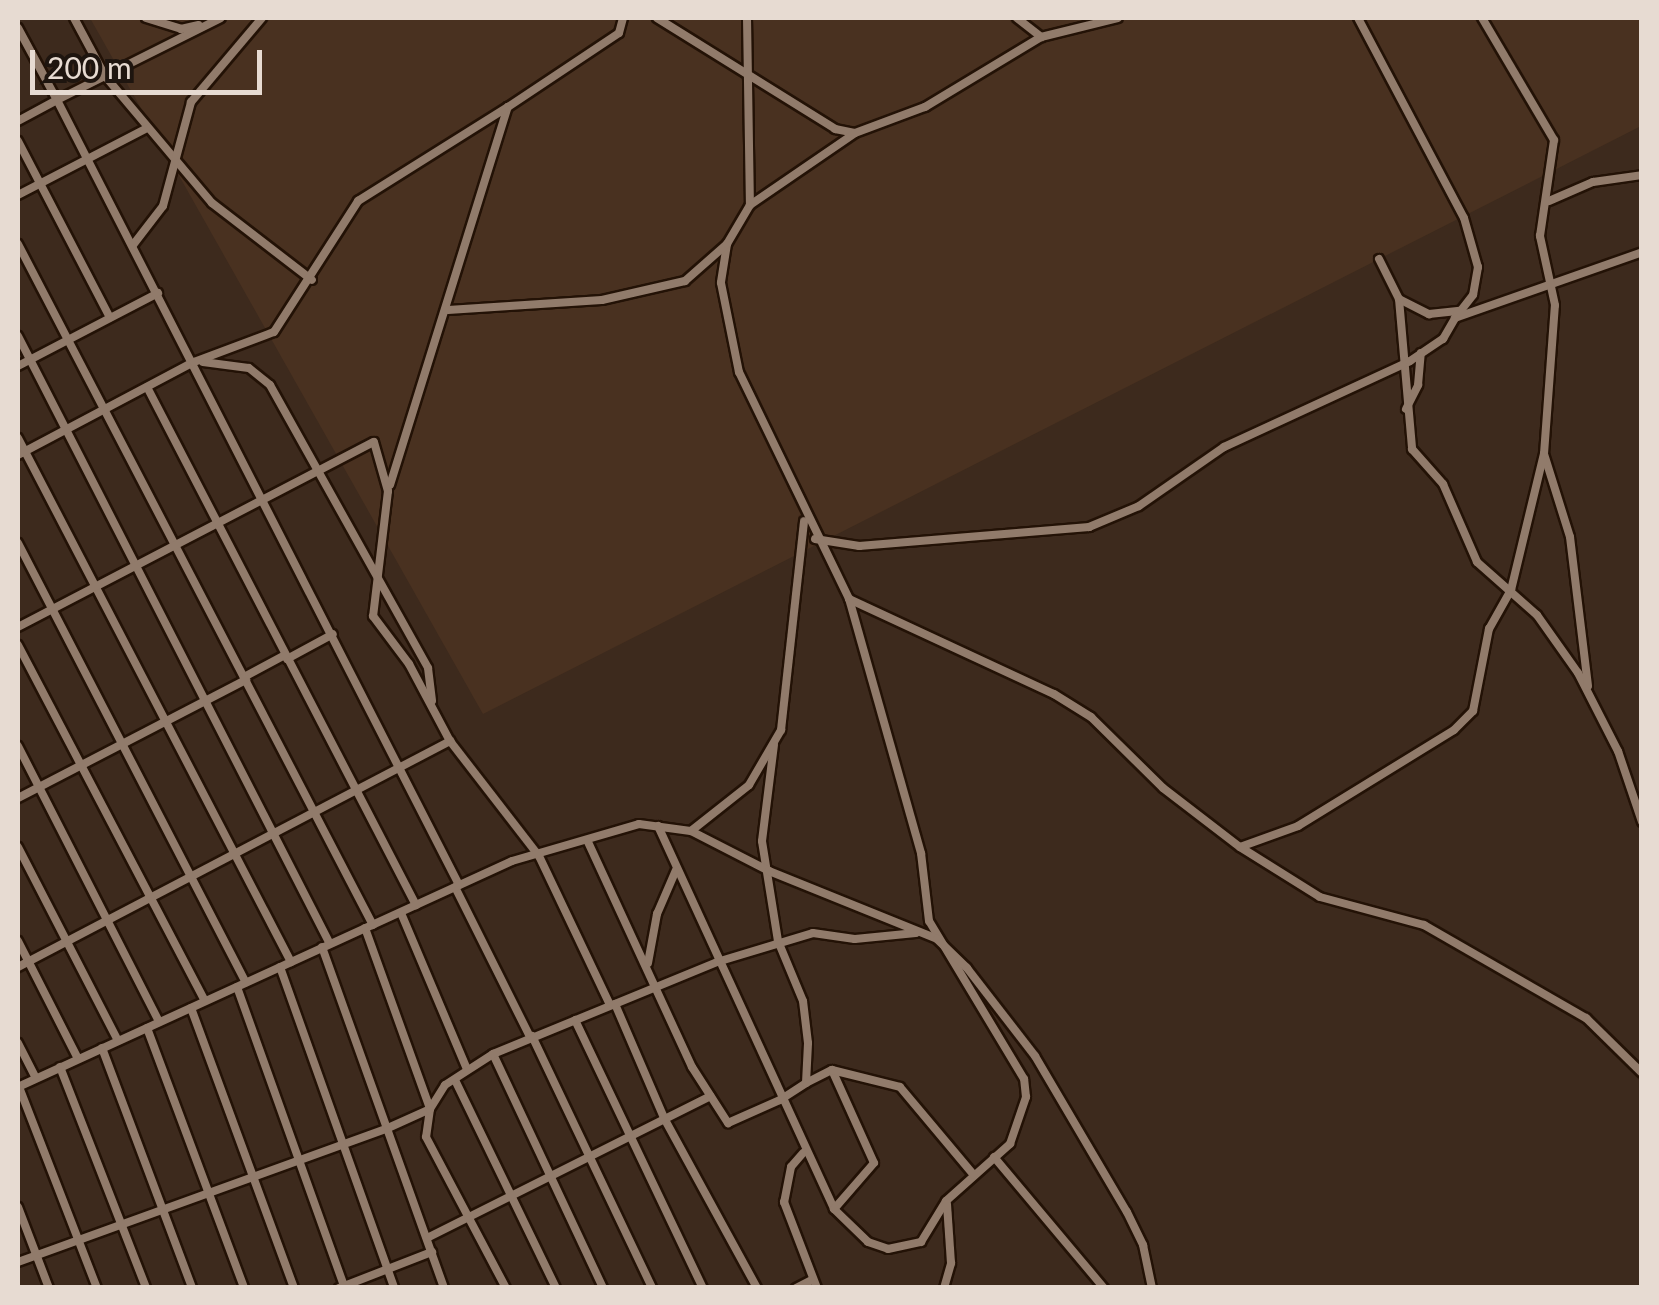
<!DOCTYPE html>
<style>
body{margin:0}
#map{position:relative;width:1659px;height:1305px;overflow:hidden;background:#3d2a1d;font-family:Lato,sans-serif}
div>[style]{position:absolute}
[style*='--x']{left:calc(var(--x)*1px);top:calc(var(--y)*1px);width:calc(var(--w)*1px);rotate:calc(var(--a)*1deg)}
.built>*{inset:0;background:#493120}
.roads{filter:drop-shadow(2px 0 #231206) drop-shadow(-2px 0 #231206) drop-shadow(0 2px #231206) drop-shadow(0 -2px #231206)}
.street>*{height:8px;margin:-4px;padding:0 4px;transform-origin:4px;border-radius:4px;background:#917b6b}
span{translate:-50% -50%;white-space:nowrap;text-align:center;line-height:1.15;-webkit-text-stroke:8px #1e150f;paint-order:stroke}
.frame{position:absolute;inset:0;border:20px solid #e7dbd2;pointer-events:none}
.scale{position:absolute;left:30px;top:50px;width:232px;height:45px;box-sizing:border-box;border:5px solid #e7dbd2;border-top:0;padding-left:12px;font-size:30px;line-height:35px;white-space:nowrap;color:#e7dbd2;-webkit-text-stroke:8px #1e150f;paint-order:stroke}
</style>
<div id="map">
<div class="built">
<i style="clip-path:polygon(90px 18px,1641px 18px,1641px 126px,483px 714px)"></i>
</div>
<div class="roads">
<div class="street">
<i style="--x:74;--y:18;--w:66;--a:61.9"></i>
<i style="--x:105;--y:76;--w:166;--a:49.9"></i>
<i style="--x:212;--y:203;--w:126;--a:37.6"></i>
<i style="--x:146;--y:18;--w:37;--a:17"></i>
<i style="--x:181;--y:29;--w:18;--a:-13"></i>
<i style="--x:657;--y:18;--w:210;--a:31.9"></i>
<i style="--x:835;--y:129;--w:20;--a:11"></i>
<i style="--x:747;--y:18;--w:187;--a:89.1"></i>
<i style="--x:1017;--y:18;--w:31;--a:38"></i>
<i style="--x:1358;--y:18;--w:226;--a:62.1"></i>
<i style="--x:1464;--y:218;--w:51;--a:74.1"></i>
<i style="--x:1478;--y:267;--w:28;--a:100"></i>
<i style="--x:1473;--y:295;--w:29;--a:128"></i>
<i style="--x:18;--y:28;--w:82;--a:61.6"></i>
<i style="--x:57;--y:100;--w:183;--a:-26.6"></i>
<i style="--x:18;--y:121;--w:44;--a:-28.3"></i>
<i style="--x:57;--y:100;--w:882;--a:62.88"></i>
<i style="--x:18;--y:141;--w:199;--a:62.5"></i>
<i style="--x:18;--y:195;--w:145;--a:-27.4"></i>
<i style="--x:1549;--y:201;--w:48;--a:-23.4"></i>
<i style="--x:1593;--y:182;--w:49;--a:-8.1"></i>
<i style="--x:18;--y:244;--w:768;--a:62.47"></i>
<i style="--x:727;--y:244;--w:39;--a:99"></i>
<i style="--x:721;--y:283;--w:91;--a:78.6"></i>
<i style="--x:739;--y:372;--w:252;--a:64.1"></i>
<i style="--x:849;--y:599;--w:226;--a:24.9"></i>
<i style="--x:1054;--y:694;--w:44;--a:31.9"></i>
<i style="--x:1091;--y:717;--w:101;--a:44.6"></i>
<i style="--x:1163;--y:788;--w:97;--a:37.5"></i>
<i style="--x:1240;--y:847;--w:94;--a:32"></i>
<i style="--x:1320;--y:897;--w:108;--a:15.1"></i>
<i style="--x:1424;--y:925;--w:187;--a:29.9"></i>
<i style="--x:1586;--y:1018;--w:78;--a:44.5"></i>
<i style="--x:133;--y:245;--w:49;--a:-52.4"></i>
<i style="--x:163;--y:206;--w:108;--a:-74.9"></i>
<i style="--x:191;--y:102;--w:110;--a:-49.8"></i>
<i style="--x:1379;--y:259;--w:45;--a:63.4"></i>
<i style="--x:1399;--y:299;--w:34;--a:27"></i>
<i style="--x:1429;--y:314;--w:31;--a:-6"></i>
<i style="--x:1399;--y:299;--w:151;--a:85"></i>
<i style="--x:1412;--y:449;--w:47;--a:48.5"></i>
<i style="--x:1443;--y:484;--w:85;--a:66.4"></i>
<i style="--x:1477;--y:562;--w:80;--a:41.5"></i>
<i style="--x:1537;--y:615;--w:71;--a:54.7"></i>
<i style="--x:1578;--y:673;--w:88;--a:62.9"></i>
<i style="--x:1618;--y:751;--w:75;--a:71.3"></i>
<i style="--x:448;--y:310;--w:154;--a:-3.7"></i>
<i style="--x:602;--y:300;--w:85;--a:-12.9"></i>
<i style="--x:685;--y:281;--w:56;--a:-41.4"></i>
<i style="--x:727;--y:244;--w:45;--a:-59.5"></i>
<i style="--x:750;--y:205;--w:127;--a:-34.4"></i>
<i style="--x:855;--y:133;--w:75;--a:-20.4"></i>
<i style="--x:925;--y:107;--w:135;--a:-31.1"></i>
<i style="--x:1041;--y:37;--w:79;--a:-13.9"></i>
<i style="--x:18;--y:336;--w:683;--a:62.84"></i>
<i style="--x:203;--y:362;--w:46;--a:7.4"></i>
<i style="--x:249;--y:368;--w:27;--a:39"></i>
<i style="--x:270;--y:385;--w:324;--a:60.8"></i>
<i style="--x:428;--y:668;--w:33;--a:83"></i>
<i style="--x:18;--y:366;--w:158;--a:-27.5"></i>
<i style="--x:147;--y:387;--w:584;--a:62.56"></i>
<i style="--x:1406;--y:409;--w:27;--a:-63"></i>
<i style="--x:1418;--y:385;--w:32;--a:-85"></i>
<i style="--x:18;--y:438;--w:591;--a:62.48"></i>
<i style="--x:1544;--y:454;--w:87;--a:72.6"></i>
<i style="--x:1570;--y:537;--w:150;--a:83.1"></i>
<i style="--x:18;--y:455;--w:199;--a:-27.9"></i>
<i style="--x:194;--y:362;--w:85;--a:-20.6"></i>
<i style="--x:274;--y:332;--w:156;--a:-57.3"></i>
<i style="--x:358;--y:201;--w:177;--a:-32.1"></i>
<i style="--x:390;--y:485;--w:396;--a:-72.7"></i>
<i style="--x:508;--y:107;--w:133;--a:-33.7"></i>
<i style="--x:619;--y:33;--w:16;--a:-75"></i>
<i style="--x:815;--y:539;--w:45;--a:9"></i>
<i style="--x:859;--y:546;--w:231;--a:-4.7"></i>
<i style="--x:1089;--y:527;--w:54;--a:-22.8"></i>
<i style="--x:1139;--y:506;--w:103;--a:-34.8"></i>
<i style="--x:1224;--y:447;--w:205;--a:-24.8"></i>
<i style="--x:1410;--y:361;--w:40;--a:-34"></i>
<i style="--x:1443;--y:339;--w:24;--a:-60"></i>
<i style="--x:1455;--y:318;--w:198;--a:-19.4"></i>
<i style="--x:18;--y:543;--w:495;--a:62.6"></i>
<i style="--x:18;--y:627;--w:401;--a:-27.5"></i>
<i style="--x:374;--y:442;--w:51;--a:74.1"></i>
<i style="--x:388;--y:491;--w:126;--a:96.8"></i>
<i style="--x:373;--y:616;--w:60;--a:53.1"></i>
<i style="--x:409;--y:664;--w:87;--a:62"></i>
<i style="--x:450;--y:741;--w:145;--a:52.3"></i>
<i style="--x:539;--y:856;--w:165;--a:64.5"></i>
<i style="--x:18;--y:645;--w:402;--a:62.3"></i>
<i style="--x:287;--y:659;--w:52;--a:-28.5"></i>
<i style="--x:244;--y:677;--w:47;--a:-28.2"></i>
<i style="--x:18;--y:746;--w:310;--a:62.9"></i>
<i style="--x:18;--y:798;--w:257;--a:-27.4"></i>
<i style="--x:658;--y:826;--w:422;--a:65.3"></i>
<i style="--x:834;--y:1209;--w:47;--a:44.1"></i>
<i style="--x:868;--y:1242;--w:21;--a:19"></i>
<i style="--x:888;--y:1249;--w:34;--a:-12"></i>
<i style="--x:921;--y:1242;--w:48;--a:-58.6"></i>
<i style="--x:946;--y:1201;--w:86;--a:-41.7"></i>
<i style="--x:1010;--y:1144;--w:50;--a:-71.2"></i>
<i style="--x:1026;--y:1097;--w:18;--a:-96"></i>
<i style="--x:1024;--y:1079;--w:184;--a:-121"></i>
<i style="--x:929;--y:921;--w:68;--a:-96.7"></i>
<i style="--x:921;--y:853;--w:264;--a:-105.8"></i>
<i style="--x:691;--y:831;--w:74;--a:-38.4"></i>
<i style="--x:749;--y:785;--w:64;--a:-59.8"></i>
<i style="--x:781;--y:730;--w:210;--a:-83.7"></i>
<i style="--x:588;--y:842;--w:248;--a:65.2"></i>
<i style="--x:692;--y:1067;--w:67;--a:57.3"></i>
<i style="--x:728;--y:1123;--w:57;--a:-23.9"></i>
<i style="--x:780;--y:1100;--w:31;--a:-33"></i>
<i style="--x:806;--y:1083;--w:40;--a:-87.1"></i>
<i style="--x:808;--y:1043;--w:42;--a:-96.8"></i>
<i style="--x:803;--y:1001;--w:65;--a:-112.6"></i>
<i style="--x:778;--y:941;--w:101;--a:-99.1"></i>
<i style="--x:762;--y:841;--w:97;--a:-82.9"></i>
<i style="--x:18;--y:847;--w:218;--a:62.7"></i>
<i style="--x:1240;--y:847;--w:62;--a:-19.9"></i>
<i style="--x:1298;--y:826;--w:183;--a:-31.6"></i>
<i style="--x:1454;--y:730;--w:27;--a:-45"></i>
<i style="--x:1473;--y:711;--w:84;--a:-79"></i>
<i style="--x:1489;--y:629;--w:45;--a:-60.6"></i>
<i style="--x:1511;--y:590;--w:140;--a:-76.4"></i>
<i style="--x:1544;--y:454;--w:149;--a:-85.8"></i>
<i style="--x:1555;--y:305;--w:71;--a:-102.3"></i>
<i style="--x:1540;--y:236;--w:97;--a:-81.7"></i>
<i style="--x:1554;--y:140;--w:142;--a:-120.5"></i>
<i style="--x:455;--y:887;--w:168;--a:63.4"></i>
<i style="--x:401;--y:913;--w:169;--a:67.1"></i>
<i style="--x:365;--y:928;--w:192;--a:70.2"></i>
<i style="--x:430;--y:1109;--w:28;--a:98"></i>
<i style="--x:426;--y:1137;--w:171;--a:62.1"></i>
<i style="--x:18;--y:941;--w:132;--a:63"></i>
<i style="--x:322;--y:947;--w:362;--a:70.3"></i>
<i style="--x:648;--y:963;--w:50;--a:-79.6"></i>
<i style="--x:657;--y:914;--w:48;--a:-66.6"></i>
<i style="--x:18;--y:967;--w:488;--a:-27.6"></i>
<i style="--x:280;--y:967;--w:341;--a:70.4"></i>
<i style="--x:237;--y:987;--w:320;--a:70.3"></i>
<i style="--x:615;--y:1004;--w:124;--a:66.7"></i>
<i style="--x:664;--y:1118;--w:194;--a:61.3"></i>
<i style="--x:191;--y:1008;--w:298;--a:69.8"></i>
<i style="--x:575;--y:1020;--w:297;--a:64.5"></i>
<i style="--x:147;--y:1028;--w:278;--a:69.5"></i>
<i style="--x:532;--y:1036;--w:279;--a:64.5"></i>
<i style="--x:18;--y:1043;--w:39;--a:63"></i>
<i style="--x:102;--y:1048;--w:256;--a:69.4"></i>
<i style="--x:493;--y:1054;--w:259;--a:64.8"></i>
<i style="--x:60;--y:1067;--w:237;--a:68.7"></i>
<i style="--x:832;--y:1070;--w:102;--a:65.7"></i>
<i style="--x:874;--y:1163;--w:61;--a:131"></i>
<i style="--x:455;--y:1080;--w:231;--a:64.1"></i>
<i style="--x:806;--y:1083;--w:29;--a:-27"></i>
<i style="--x:832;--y:1070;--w:70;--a:14"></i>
<i style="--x:900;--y:1087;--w:114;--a:50"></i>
<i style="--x:18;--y:1087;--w:543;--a:-24.58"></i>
<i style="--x:512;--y:861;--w:132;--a:-16.2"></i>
<i style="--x:639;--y:824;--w:52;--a:7.7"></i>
<i style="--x:691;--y:831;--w:88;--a:27.1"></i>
<i style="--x:769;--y:871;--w:181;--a:22"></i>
<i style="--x:937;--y:939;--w:42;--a:44"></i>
<i style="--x:967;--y:968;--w:111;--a:52.3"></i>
<i style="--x:1035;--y:1056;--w:181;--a:59.5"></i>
<i style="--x:1127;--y:1212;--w:37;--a:64"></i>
<i style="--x:1143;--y:1245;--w:44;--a:78.2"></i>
<i style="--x:19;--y:1087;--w:216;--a:68.8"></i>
<i style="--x:803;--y:1153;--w:18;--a:131"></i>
<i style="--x:791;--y:1167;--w:36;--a:101"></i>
<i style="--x:784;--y:1202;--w:92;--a:69"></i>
<i style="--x:994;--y:1157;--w:171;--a:50"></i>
<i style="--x:18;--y:1207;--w:87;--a:69.1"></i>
<i style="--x:427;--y:1238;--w:317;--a:-26.6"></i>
<i style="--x:18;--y:1262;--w:394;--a:-19.9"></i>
<i style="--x:388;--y:1128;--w:46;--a:-24.3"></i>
<i style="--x:430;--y:1109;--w:28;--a:-58"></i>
<i style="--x:445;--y:1085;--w:57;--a:-32.9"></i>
<i style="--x:493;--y:1054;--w:242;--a:-22.3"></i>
<i style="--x:717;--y:962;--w:100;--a:-16.8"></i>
<i style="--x:813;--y:933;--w:42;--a:8.1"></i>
<i style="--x:855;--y:939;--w:61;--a:-5.6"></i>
<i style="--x:339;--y:1288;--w:100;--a:-21.2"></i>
<i style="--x:796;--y:1288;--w:18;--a:-27"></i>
<i style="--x:944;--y:1288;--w:26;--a:-74"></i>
<i style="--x:951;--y:1263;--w:59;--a:-93.9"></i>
</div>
</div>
<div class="frame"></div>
<div class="scale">200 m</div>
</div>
